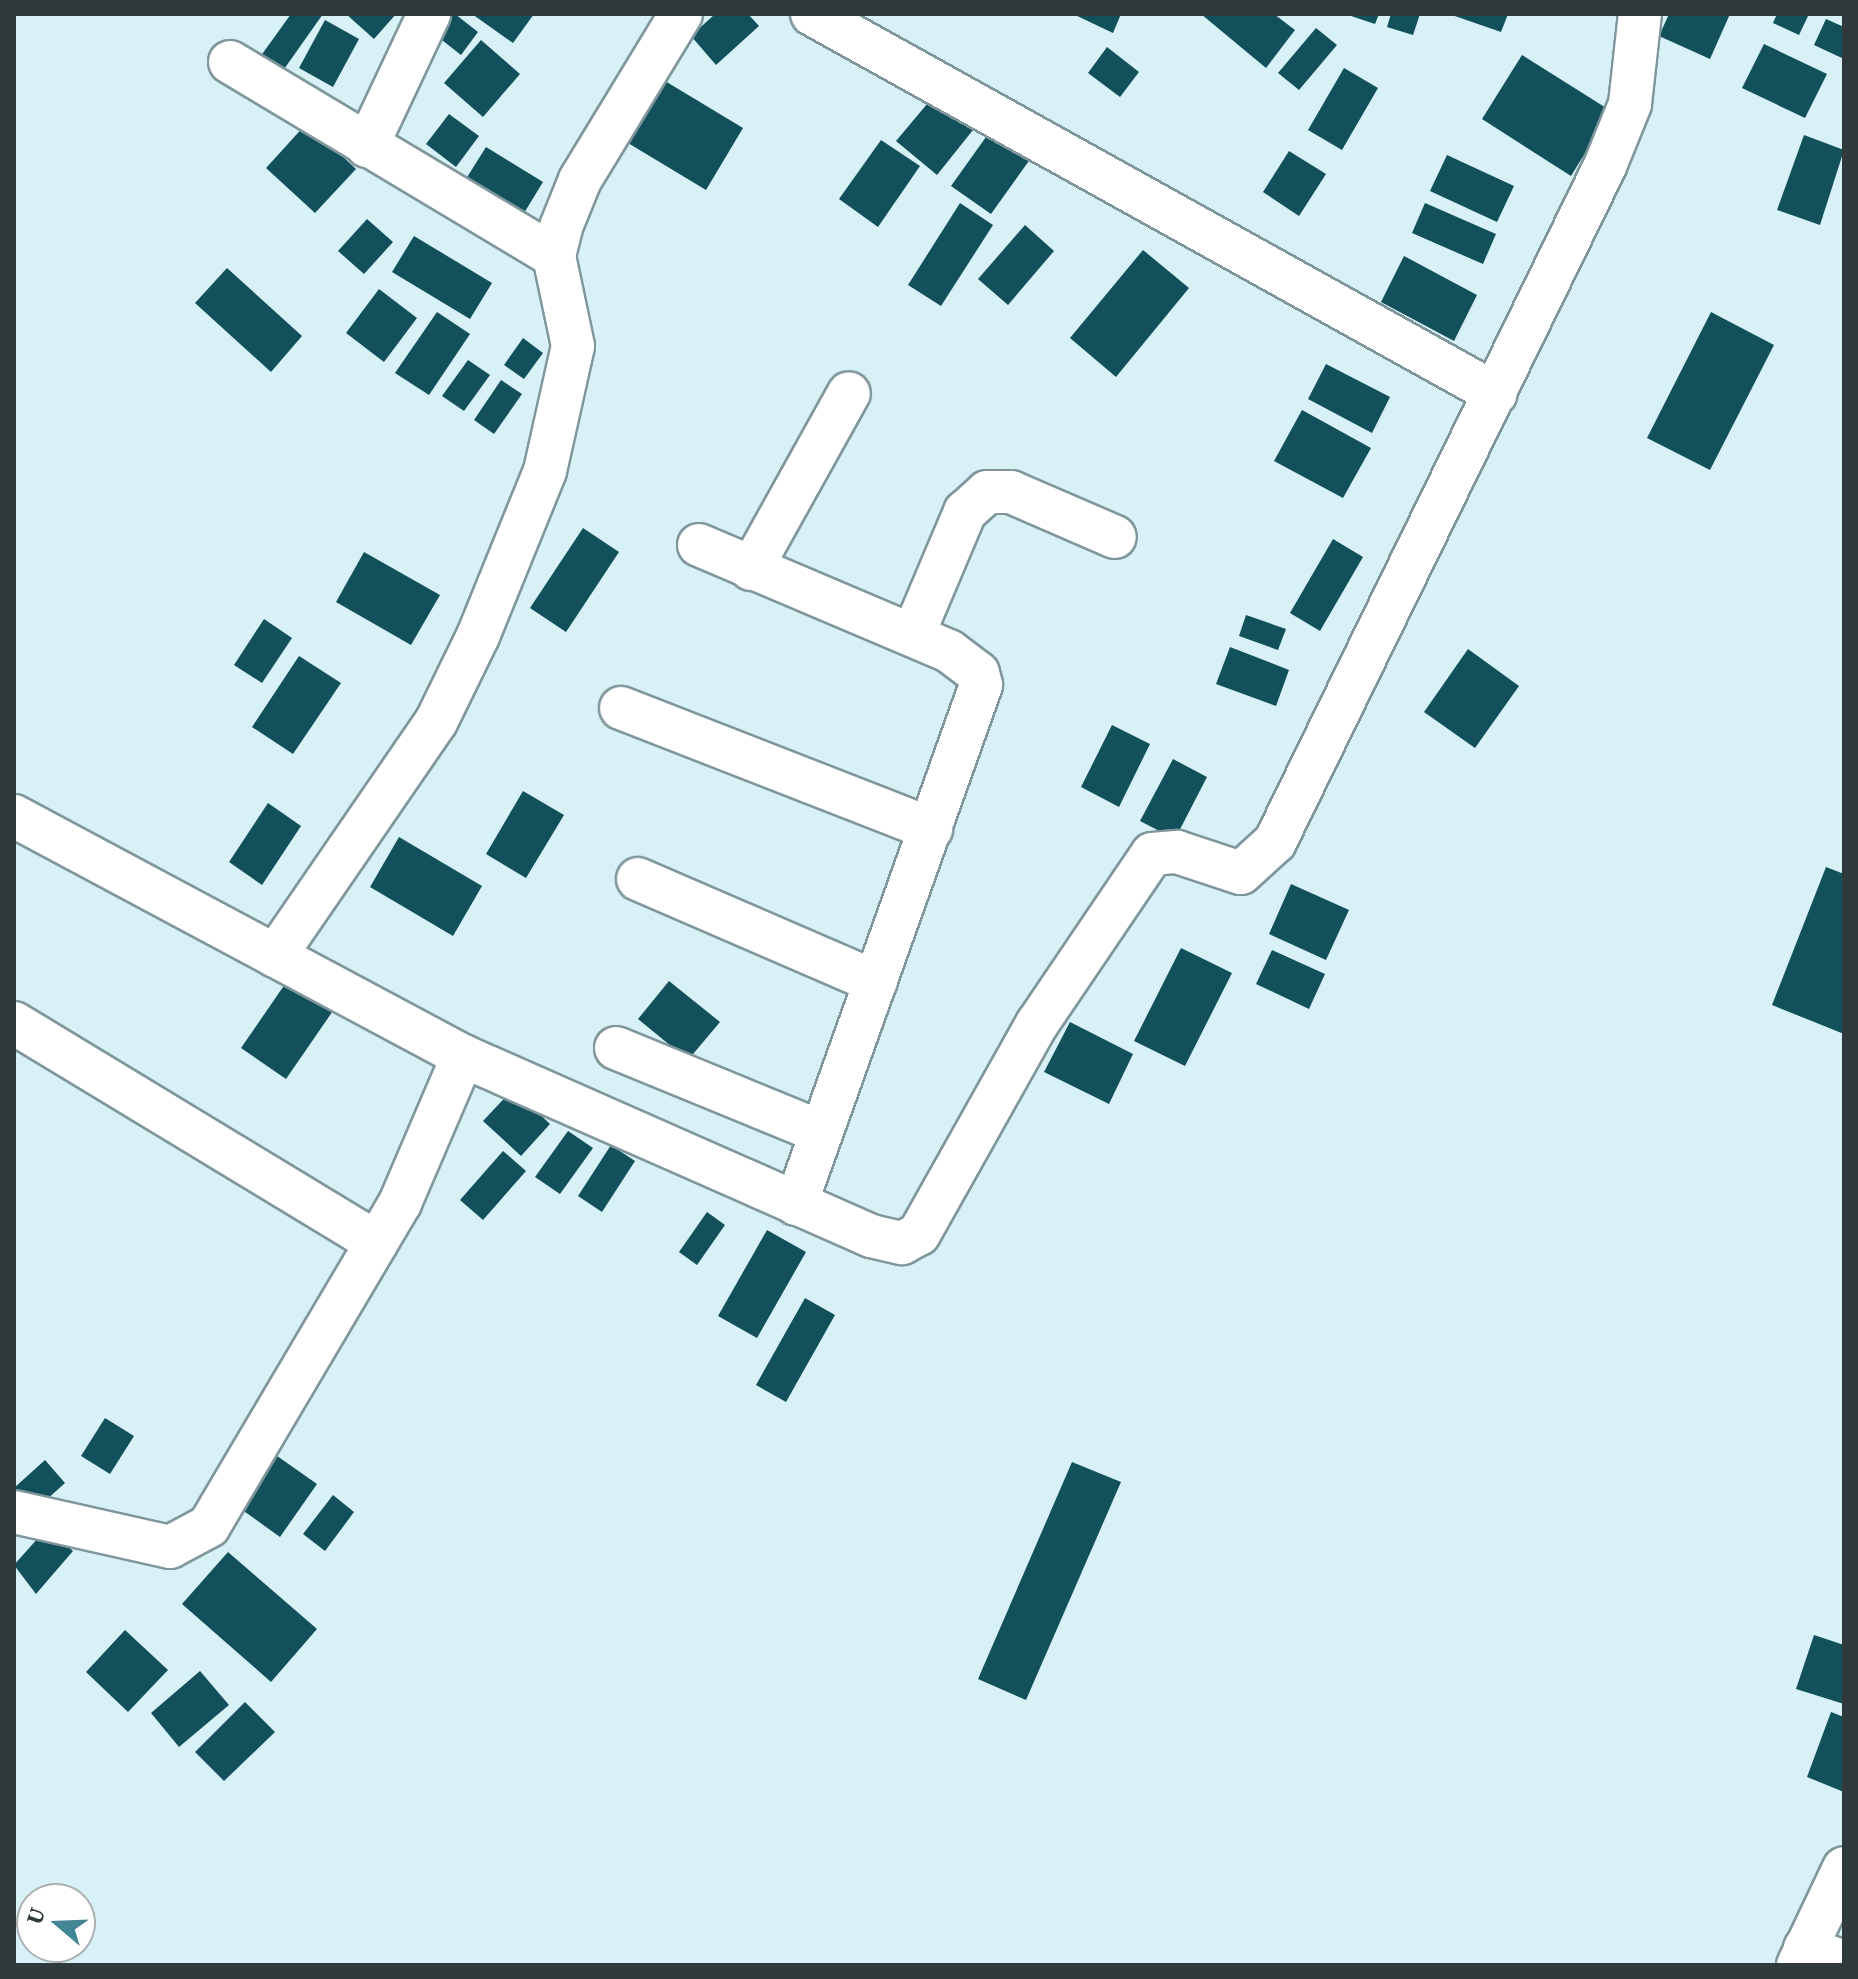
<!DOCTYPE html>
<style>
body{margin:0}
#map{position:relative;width:1858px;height:1979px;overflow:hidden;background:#d7f1f7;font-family:"Source Serif 4",serif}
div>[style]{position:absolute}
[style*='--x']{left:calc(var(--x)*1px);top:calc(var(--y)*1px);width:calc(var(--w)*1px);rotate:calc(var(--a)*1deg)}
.building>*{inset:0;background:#12505c}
.roads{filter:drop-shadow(2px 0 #7f979c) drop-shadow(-2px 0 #7f979c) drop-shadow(0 2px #7f979c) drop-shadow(0 -2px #7f979c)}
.minor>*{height:42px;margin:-21px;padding:0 21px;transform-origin:21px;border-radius:21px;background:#fff}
span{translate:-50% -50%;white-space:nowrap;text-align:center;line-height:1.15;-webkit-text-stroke:8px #fff;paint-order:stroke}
.frame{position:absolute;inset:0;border:16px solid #303a3c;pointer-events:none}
.north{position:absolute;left:16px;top:1883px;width:80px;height:80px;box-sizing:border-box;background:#fff;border:2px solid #acb0b1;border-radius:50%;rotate:289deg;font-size:22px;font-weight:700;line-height:32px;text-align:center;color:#303a3c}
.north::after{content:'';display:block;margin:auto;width:28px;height:36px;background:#428594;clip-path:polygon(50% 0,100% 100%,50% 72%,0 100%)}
</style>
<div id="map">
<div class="building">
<i style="clip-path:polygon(291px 14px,323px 14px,282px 72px,260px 57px)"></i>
<i style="clip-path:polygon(346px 14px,396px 14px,374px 39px)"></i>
<i style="clip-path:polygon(433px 14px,455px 14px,478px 32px,461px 55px,424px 26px)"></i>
<i style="clip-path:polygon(472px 14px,534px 14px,513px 43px)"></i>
<i style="clip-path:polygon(715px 14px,748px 14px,759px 26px,716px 65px,691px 36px)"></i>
<i style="clip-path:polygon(1073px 14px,1121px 14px,1113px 33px)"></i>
<i style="clip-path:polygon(1201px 14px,1274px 14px,1295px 30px,1266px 68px)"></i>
<i style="clip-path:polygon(1345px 14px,1379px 14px,1375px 24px)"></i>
<i style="clip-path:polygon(1391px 14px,1420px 14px,1413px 35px,1387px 27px)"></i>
<i style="clip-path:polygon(1449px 14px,1508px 14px,1501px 32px)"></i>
<i style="clip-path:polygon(1669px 14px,1730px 14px,1710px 59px,1659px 36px)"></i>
<i style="clip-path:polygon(1777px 14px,1809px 14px,1799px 35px,1773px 23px)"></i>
<i style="clip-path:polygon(1826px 19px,1844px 27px,1844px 59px,1814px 45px)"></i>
<i style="clip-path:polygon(325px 20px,359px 39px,333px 87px,299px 68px)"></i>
<i style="clip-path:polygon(1316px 28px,1337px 45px,1299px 90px,1278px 73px)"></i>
<i style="clip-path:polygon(481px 40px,520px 74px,483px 117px,444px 83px)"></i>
<i style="clip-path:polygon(1764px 44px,1827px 74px,1805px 118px,1742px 88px)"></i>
<i style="clip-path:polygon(1107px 47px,1139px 72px,1120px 97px,1088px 73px)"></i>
<i style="clip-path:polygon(1522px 55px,1611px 111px,1571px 176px,1482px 119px)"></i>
<i style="clip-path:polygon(1344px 68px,1378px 88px,1342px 150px,1308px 130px)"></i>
<i style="clip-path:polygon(665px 81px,743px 128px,706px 190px,628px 143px)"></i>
<i style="clip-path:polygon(938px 91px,977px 125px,937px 175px,896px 141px)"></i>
<i style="clip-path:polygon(449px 114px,479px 136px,456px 167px,426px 144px)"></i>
<i style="clip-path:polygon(307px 123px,356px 169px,315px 213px,266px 168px)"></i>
<i style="clip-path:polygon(996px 123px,1036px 151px,991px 214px,951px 186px)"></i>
<i style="clip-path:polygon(1804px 135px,1844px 150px,1820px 225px,1777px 210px)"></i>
<i style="clip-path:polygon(881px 140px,920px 166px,878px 227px,839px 199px)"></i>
<i style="clip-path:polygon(486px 147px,543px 182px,521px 218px,464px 182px)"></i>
<i style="clip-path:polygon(1289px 151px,1326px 174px,1299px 216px,1263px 192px)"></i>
<i style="clip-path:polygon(1447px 155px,1514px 186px,1497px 222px,1430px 191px)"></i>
<i style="clip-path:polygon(960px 203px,993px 225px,941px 306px,908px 285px)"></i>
<i style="clip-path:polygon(1425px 203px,1496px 234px,1483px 264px,1412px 233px)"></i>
<i style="clip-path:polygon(367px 219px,393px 242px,364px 274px,338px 251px)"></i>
<i style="clip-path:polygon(1025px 225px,1054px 251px,1008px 305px,978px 279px)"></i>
<i style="clip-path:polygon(414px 236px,492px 283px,470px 319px,392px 272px)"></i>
<i style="clip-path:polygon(1143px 250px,1189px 288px,1116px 377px,1070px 338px)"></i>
<i style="clip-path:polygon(1404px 256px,1477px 295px,1454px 341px,1381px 302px)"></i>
<i style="clip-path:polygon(227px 268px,302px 336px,271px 372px,195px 303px)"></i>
<i style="clip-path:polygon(379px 289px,417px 318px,384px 362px,346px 333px)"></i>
<i style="clip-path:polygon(437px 312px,470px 334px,429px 395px,395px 373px)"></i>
<i style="clip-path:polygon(1711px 312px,1774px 345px,1710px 470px,1647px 438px)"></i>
<i style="clip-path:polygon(523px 338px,543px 353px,524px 379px,504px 365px)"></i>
<i style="clip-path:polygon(468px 360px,490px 375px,464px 411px,442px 396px)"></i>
<i style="clip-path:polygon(1326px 364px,1390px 397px,1372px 433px,1308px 399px)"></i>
<i style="clip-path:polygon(501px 380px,522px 394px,494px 434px,474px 420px)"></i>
<i style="clip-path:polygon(1302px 410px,1371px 448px,1343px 498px,1274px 461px)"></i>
<i style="clip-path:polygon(583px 528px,619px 552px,566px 632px,530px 608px)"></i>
<i style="clip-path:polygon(1333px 539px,1363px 557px,1320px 631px,1290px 613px)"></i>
<i style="clip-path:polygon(364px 552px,440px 595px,411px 645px,336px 602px)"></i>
<i style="clip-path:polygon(1246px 615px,1286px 629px,1278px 650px,1239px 636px)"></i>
<i style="clip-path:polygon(264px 619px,292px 638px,262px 683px,234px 665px)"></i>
<i style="clip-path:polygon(1230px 647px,1289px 670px,1276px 706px,1216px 684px)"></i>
<i style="clip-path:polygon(1468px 649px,1519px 686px,1475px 748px,1424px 712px)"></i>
<i style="clip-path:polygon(299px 656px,341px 683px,293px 754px,252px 727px)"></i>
<i style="clip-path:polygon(1112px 725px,1150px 744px,1119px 807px,1081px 787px)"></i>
<i style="clip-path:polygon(1173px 759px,1207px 777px,1175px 839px,1140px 821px)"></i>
<i style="clip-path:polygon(523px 791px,564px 815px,526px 878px,486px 854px)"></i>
<i style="clip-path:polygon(268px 803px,301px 826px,262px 885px,229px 862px)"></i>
<i style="clip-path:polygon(399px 837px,482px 886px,453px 936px,370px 887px)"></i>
<i style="clip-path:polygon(1826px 867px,1844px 874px,1844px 1034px,1772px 1005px)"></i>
<i style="clip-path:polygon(1291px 884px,1349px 910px,1326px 960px,1269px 934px)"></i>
<i style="clip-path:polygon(1181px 948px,1232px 973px,1185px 1066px,1134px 1041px)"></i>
<i style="clip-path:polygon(1272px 950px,1325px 974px,1309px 1009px,1256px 984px)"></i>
<i style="clip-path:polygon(292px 974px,337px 1005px,286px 1079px,241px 1048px)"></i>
<i style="clip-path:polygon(669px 981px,720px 1022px,688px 1060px,638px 1019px)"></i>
<i style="clip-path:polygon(1070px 1022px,1133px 1054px,1109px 1104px,1044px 1072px)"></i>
<i style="clip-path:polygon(513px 1089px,550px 1124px,521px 1156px,483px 1121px)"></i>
<i style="clip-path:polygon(568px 1131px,593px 1148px,560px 1194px,535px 1177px)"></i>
<i style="clip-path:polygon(611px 1145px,635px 1161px,602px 1212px,578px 1196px)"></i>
<i style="clip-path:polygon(503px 1151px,526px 1171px,483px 1220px,460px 1200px)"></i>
<i style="clip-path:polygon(707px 1212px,725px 1225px,697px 1265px,679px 1252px)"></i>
<i style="clip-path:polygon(767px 1230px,806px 1252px,757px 1338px,718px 1316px)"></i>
<i style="clip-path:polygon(805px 1298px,835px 1315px,786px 1402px,756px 1385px)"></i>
<i style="clip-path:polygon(105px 1418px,134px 1436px,110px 1474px,81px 1456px)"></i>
<i style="clip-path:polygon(270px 1451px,317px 1484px,280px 1537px,234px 1504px)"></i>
<i style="clip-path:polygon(45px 1460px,65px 1483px,35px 1510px,14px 1488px)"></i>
<i style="clip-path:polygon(1072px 1462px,1121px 1482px,1026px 1700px,978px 1679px)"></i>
<i style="clip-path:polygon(333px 1495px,354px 1512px,325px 1551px,303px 1534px)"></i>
<i style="clip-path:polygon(47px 1528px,73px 1551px,36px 1594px,14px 1565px)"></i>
<i style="clip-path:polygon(228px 1552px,317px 1629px,271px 1682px,182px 1604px)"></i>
<i style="clip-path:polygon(125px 1630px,168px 1670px,128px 1712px,86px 1672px)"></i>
<i style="clip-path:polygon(1814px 1635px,1844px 1645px,1844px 1704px,1796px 1689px)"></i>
<i style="clip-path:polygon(200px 1671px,229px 1705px,179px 1747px,151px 1713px)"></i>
<i style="clip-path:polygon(245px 1702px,275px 1732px,224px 1781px,195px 1752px)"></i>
<i style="clip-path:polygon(1831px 1712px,1844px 1717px,1844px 1792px,1807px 1777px)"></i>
</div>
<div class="roads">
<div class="minor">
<i style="--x:812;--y:14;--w:782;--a:29.05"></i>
<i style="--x:230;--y:62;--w:378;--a:30.9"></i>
<i style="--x:367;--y:146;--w:146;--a:-64.8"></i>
<i style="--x:699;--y:545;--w:272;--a:23"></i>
<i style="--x:949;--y:651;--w:36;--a:37"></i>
<i style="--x:978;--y:673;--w:12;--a:76"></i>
<i style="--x:981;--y:685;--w:551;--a:109.62"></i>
<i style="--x:751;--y:569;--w:201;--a:-60.9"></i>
<i style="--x:913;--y:635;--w:134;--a:-67.1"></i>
<i style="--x:965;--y:512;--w:30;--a:-42"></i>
<i style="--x:987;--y:492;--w:24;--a:0"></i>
<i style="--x:1011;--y:492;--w:113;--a:23.4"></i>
<i style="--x:621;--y:708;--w:333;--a:21.3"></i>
<i style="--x:14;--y:816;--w:509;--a:28.13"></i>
<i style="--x:463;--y:1056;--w:446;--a:23.8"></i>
<i style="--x:871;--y:1236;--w:32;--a:13"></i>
<i style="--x:902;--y:1243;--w:19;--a:-28"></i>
<i style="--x:919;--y:1234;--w:241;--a:-60.7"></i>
<i style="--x:1037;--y:1024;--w:205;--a:-55.9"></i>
<i style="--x:1152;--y:854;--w:25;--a:-5"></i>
<i style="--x:1177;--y:852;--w:67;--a:18.2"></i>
<i style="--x:1241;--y:873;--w:46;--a:-42.4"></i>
<i style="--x:1275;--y:842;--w:752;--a:-63.98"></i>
<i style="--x:1605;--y:166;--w:67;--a:-68"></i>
<i style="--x:1630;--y:104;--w:91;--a:-83.7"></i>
<i style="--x:638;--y:879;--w:259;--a:23.4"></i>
<i style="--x:275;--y:956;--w:284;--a:-55.5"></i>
<i style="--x:436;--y:722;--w:96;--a:-64"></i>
<i style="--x:478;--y:636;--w:178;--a:-67.9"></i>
<i style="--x:545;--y:471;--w:128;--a:-77.4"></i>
<i style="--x:573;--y:346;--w:92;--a:-101.9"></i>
<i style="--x:554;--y:256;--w:30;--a:-76"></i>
<i style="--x:561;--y:227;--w:51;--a:-68"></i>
<i style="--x:580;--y:180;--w:194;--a:-58.7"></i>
<i style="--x:14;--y:1023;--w:424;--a:31.2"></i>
<i style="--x:616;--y:1048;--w:222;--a:22.3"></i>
<i style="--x:14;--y:1512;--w:160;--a:12.6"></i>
<i style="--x:170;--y:1547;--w:44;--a:-28.3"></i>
<i style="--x:209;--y:1526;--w:375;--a:-59.4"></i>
<i style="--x:400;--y:1203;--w:160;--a:-66.8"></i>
<i style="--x:1805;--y:1948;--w:41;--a:19.7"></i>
<i style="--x:1798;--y:1965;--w:107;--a:-64.6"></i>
</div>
</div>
<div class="frame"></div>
<div class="north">U</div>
</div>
